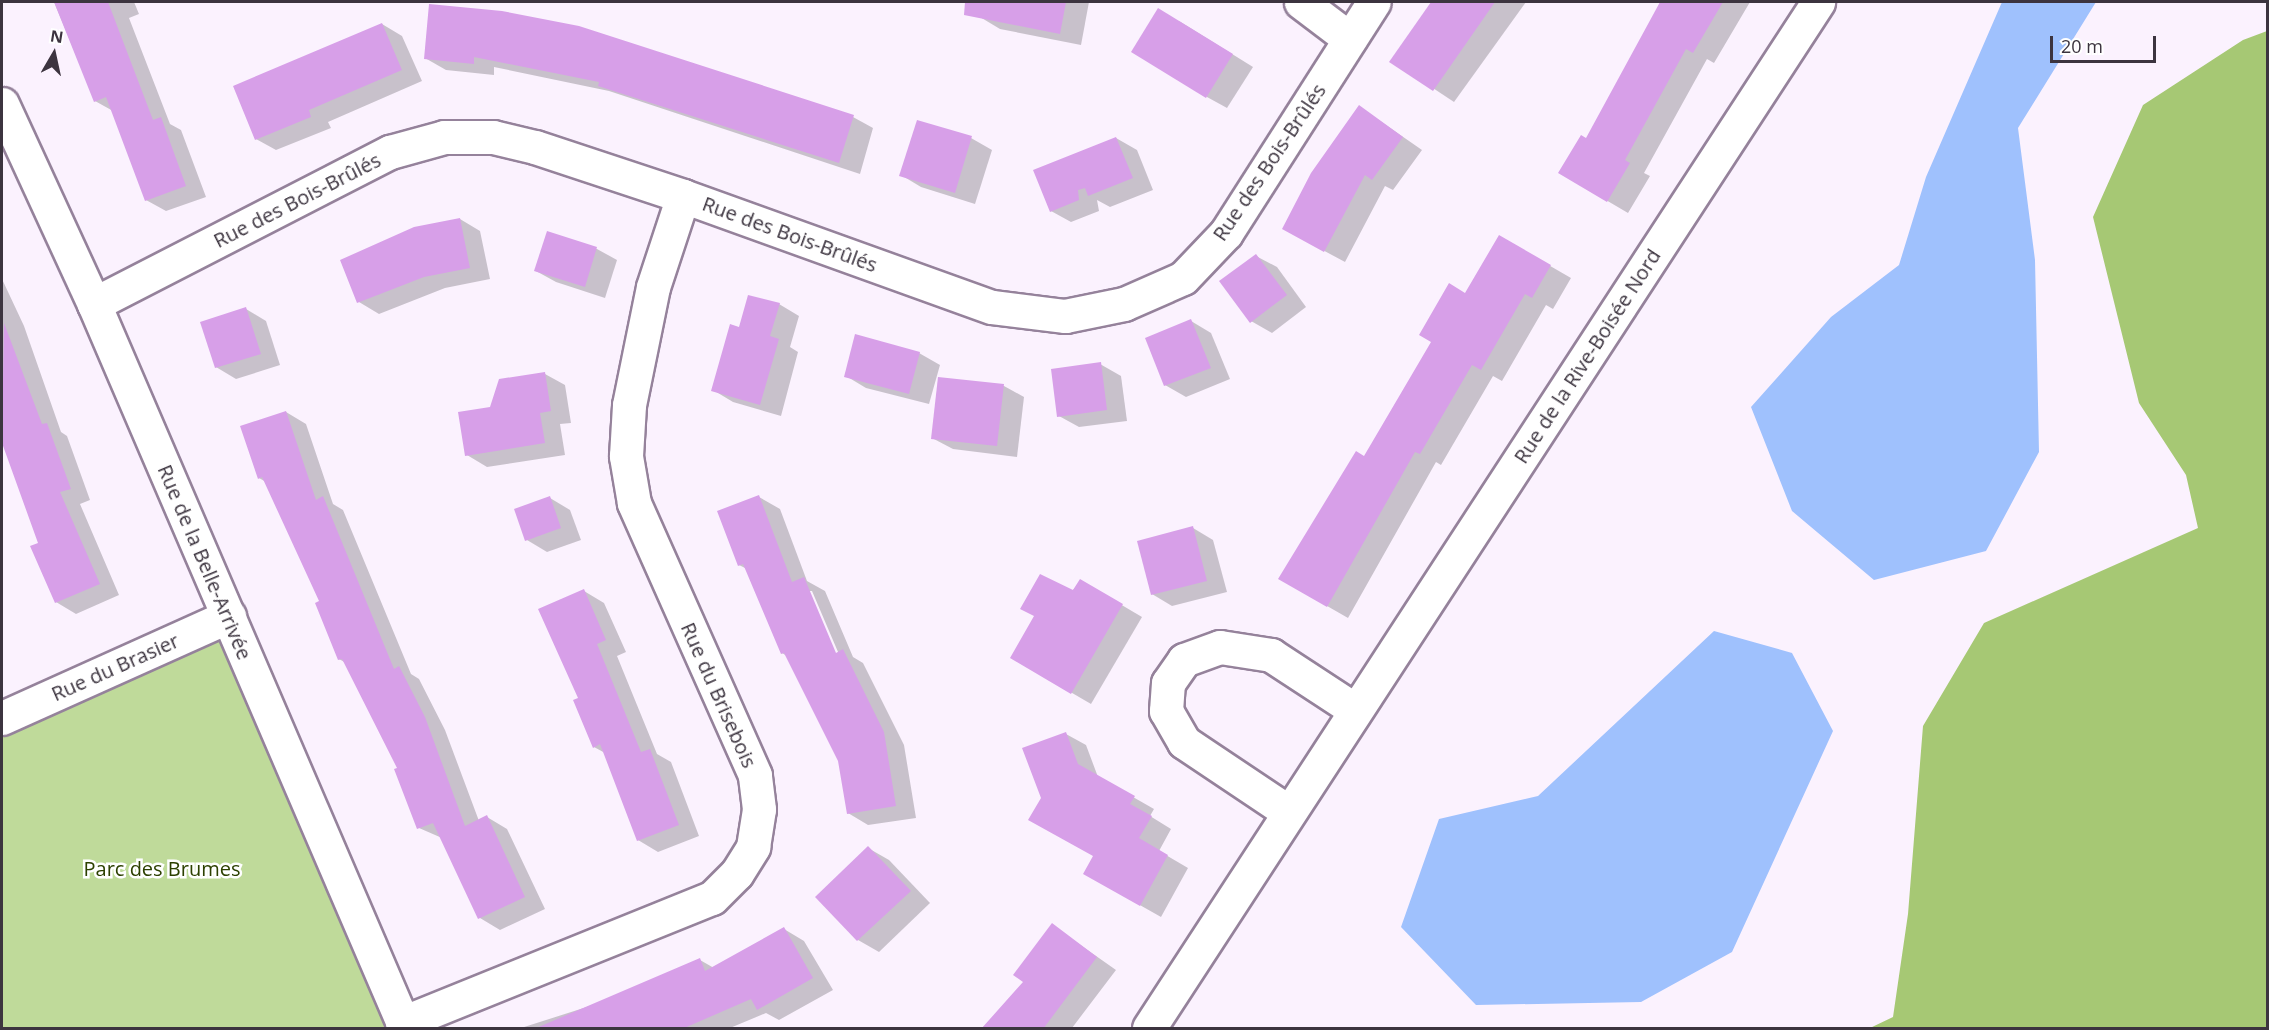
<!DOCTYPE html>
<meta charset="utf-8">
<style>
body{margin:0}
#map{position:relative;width:2269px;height:1030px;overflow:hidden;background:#fbf2fe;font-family:"Open Sans",sans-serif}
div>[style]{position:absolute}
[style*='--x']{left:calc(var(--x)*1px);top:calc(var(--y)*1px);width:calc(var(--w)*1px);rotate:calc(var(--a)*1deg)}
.green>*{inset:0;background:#bfda9a}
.forest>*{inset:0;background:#a6c874}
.water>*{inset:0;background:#9fc1fd}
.shadow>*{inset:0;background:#0003}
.building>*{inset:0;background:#d79fe8}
.roads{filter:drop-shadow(2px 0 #95829b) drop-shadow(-2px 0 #95829b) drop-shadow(0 2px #95829b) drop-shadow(0 -2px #95829b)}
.street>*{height:33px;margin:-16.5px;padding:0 16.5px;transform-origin:16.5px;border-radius:16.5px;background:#fff}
span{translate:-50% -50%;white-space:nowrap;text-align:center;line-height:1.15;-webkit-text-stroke:5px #fff;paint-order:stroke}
.street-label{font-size:20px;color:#3c343f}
.park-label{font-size:20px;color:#2c4000}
.frame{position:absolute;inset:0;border:3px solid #3c343f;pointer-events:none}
.north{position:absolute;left:24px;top:24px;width:60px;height:60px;-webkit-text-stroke:4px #fff;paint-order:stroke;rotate:9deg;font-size:16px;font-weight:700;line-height:24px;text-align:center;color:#3c343f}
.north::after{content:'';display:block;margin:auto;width:21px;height:27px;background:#3c343f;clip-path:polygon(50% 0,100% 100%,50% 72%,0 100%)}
.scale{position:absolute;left:2050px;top:36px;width:106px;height:27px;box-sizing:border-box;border:3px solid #3c343f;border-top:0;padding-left:8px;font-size:18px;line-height:21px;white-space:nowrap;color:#3c343f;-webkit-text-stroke:4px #fff;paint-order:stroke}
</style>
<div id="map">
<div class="green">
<i style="clip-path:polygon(229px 616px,405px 1028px,2px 1028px,2px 718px)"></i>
</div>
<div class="forest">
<i style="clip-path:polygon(2267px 31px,2267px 1028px,1870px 1028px,1893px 1017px,1908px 914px,1923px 726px,1984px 623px,2198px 528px,2186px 475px,2139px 403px,2093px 217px,2143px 105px,2243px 40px)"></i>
</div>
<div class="water">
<i style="clip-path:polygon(2002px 2px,2096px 2px,2018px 128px,2035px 260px,2039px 452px,1986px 551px,1874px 580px,1792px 511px,1751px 407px,1831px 317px,1899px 265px,1926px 177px)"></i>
<i style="clip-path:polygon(1714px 631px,1792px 653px,1833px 731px,1732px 952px,1641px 1002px,1476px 1005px,1401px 927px,1439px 819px,1538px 796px)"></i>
</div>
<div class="shadow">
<i style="clip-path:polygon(54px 2px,134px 2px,139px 14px,129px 18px,170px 124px,181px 130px,206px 197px,166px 211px,146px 200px,113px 111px,95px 101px)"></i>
<i style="clip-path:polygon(983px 2px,1089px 2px,1081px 45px,1000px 29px,980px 17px)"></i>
<i style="clip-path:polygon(1433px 2px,1526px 2px,1454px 102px,1392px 61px)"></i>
<i style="clip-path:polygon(1663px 2px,1750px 2px,1714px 63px,1707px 59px,1644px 173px,1650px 176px,1628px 213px,1560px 173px,1587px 140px)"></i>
<i style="clip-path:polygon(430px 6px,853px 117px,873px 128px,860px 174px,609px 91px,494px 67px,494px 75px,446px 70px,425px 58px)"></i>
<i style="clip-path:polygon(1179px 21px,1253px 67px,1227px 108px,1207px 97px)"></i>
<i style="clip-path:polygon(382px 24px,402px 36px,422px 81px,328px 122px,331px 128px,276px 150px,256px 139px)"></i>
<i style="clip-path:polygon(1360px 107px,1422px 150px,1393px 190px,1385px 186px,1345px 262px,1304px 240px)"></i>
<i style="clip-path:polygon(918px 122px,971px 138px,992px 150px,975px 204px,921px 187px,901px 175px)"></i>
<i style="clip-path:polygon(1116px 138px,1137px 150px,1153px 190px,1110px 207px,1097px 200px,1099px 211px,1071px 222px,1051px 211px)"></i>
<i style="clip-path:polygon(460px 219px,480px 231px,490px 279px,445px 288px,379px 314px,359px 302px)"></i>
<i style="clip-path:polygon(548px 233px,597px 249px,617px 260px,605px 298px,556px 282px,536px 271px)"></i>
<i style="clip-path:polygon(1500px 237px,1571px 278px,1553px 309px,1546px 305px,1502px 381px,1493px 376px,1441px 465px,1436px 462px,1348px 618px,1280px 579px,1365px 458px)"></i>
<i style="clip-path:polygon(1256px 256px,1277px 267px,1306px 307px,1272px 333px,1251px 321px)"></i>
<i style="clip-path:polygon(2px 279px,24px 326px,61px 432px,67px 436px,90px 500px,80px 504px,119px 595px,76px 614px,56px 602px,40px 544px,2px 439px)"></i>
<i style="clip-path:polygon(779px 304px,799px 316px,790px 347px,798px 352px,781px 416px,733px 402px,713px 390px,740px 329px)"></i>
<i style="clip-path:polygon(246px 309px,266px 321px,280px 365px,236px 379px,216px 367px)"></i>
<i style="clip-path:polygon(1191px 321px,1211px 333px,1230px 379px,1186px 397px,1165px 385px)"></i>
<i style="clip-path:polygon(919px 353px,940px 365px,929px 404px,866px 388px,846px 376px)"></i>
<i style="clip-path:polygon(1100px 364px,1121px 376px,1127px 421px,1079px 427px,1059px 416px)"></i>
<i style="clip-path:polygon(545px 374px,565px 385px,571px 423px,560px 424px,565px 455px,487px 467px,467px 455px,492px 408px)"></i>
<i style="clip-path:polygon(939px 378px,1004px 386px,1024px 397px,1017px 457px,953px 449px,932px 438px)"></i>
<i style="clip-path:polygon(286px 412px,306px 424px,333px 504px,343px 510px,411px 674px,419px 679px,445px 730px,479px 821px,487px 817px,507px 829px,545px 909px,500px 930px,480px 918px,442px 838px,419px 828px,399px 769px,346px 663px,339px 659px,321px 602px,266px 482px,259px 478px)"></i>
<i style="clip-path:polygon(evenodd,759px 497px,780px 509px,807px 581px,825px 591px,853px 657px,863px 663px,904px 745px,916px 818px,868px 825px,848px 813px,840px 760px,787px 656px,782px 653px,747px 569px,739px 565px,759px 497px,809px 591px,812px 591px,841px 659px,838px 660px,809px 591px)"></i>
<i style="clip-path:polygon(550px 498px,570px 510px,581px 540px,547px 552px,527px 540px)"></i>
<i style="clip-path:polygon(1193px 528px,1213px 540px,1227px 592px,1172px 606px,1152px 594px)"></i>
<i style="clip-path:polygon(1081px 581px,1142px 617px,1091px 704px,1012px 658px)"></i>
<i style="clip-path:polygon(584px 591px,604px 603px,626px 652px,617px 656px,657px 754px,671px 762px,699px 836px,658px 852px,638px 840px,605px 753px,594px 747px,580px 699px)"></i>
<i style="clip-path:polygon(1066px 734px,1086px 745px,1098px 777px,1154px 809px,1150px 816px,1171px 829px,1159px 851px,1188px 868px,1161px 917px,1085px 874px,1095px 856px,1042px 798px)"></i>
<i style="clip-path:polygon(868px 848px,889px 860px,930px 903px,879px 952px,858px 940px,817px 897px)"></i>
<i style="clip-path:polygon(1052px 925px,1116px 970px,1072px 1028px,983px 1028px,1025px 982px)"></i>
<i style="clip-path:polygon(784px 929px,804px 941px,833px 990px,779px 1020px,766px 1013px,730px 1028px,521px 1028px,593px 1005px,700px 960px,714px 968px)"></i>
</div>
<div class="building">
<i style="clip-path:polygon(54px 2px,108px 2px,153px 120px,161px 117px,186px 186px,145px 201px,106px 97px,94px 102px)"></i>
<i style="clip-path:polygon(965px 2px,1066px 2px,1060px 34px,964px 15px)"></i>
<i style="clip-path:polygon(1431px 2px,1495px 2px,1433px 91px,1389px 62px)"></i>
<i style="clip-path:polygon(1660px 2px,1723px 2px,1693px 53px,1686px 49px,1625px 160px,1630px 163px,1607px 202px,1558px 173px,1581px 135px,1586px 138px)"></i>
<i style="clip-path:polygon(429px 4px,502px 11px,579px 26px,854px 115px,839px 163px,598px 86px,599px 82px,474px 57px,474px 64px,424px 59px)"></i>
<i style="clip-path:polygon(1158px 8px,1233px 54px,1206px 98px,1131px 52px)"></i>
<i style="clip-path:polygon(382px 23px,402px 70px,309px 110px,311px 117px,255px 140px,233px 86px)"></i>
<i style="clip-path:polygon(1359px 105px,1403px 137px,1372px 180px,1365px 175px,1324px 252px,1282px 229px,1311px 173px)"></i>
<i style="clip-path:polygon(917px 120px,972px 136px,955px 193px,899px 176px)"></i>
<i style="clip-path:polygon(1116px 137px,1133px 178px,1088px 196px,1085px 188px,1078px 190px,1079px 200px,1050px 212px,1033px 170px)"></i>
<i style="clip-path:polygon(460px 218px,470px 268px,424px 277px,357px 303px,340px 260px,414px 227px)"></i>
<i style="clip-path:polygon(547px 231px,597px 247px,585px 287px,534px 271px)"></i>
<i style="clip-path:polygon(1499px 235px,1551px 265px,1532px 298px,1525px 294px,1481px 370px,1472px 365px,1420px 454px,1415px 452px,1327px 607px,1278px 579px,1356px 451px,1364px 456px,1431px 342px,1419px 335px,1449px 283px,1465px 293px)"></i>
<i style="clip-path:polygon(1256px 254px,1287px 295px,1250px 323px,1219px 281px)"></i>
<i style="clip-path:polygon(748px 295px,780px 303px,770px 336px,779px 339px,760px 405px,711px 391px,730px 324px,739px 327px)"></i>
<i style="clip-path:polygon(246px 307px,261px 354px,215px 368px,200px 322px)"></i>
<i style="clip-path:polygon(1191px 319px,1211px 368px,1164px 386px,1145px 338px)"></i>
<i style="clip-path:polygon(4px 323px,42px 424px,47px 423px,71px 489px,60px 492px,100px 584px,55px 603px,30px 546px,38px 543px,2px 443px)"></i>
<i style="clip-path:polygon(855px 334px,920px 352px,909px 394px,844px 377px)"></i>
<i style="clip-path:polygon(1101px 362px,1107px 410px,1057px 417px,1051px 369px)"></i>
<i style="clip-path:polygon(545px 372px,551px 411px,540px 413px,545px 443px,465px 456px,458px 412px,490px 407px,499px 379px)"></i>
<i style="clip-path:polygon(938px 377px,1004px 384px,997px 446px,931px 439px)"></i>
<i style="clip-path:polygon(286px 411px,316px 500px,323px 496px,394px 669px,399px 666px,425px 717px,465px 826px,487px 815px,525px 897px,478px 919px,433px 823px,417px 829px,394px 769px,397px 768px,342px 659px,338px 660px,315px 603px,319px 601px,262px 477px,258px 479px,240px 426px)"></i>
<i style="clip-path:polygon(759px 495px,792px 582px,804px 577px,836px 653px,843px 649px,884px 732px,896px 806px,847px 814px,838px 761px,784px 653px,781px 654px,743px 564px,738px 566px,717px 511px)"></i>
<i style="clip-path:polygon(550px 496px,561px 528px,525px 541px,514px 509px)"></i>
<i style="clip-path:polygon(1193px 526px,1207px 581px,1151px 595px,1137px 541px)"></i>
<i style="clip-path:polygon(1040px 574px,1073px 590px,1080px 579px,1123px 604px,1071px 694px,1010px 658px,1034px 616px,1020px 609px)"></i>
<i style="clip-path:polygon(584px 589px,606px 640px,597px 644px,641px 752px,650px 749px,679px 825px,637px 841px,600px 744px,593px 748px,573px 700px,578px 698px,538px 609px)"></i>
<i style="clip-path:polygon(1066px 732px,1078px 764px,1135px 796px,1130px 804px,1152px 816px,1139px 838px,1168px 855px,1140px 906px,1083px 874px,1093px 856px,1028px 820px,1041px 798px,1022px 748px)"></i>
<i style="clip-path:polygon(868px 846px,911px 891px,857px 941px,815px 897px)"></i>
<i style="clip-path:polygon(1052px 923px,1097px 957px,1043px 1029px,981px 1029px,1023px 982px,1013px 975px)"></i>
<i style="clip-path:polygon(784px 927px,813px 978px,757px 1010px,751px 999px,682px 1029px,534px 1029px,700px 958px,705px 971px)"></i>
</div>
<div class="roads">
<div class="street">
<i style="--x:1301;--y:2;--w:61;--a:37.1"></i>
<i style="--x:2;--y:104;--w:220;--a:65.3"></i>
<i style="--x:94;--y:304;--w:788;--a:66.75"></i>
<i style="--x:94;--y:304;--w:333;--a:-27.2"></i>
<i style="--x:390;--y:152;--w:56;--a:-15.5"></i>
<i style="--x:444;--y:137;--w:49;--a:0"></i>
<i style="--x:493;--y:137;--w:43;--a:13.4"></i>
<i style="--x:535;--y:147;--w:156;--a:18.3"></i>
<i style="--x:683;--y:196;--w:328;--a:19.8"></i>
<i style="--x:992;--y:307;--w:74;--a:7"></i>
<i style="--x:1065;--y:316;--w:60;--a:-11.5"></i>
<i style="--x:1124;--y:304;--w:64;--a:-23.8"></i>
<i style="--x:1183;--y:278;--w:62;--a:-46.3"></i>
<i style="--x:1226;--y:233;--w:274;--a:-57.4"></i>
<i style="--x:2;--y:718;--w:249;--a:-24.2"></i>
<i style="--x:1287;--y:811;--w:124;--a:-146.2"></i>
<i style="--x:1184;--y:742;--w:36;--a:-120"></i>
<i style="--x:1166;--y:711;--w:28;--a:-86"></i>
<i style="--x:1168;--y:683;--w:28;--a:-55"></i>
<i style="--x:1184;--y:660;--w:38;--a:-20"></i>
<i style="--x:1220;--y:647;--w:52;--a:8.9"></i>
<i style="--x:1271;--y:655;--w:100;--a:33.2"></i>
<i style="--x:402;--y:1023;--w:334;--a:-22"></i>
<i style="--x:712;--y:898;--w:35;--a:-45"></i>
<i style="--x:737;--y:873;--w:31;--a:-58"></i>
<i style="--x:753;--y:847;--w:38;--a:-81"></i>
<i style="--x:759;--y:809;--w:34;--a:-97"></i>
<i style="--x:755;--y:775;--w:298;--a:-114"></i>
<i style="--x:634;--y:503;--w:48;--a:-99.7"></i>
<i style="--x:626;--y:456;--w:51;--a:-86.6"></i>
<i style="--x:629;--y:405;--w:120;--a:-78.5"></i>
<i style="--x:653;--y:287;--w:96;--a:-71.8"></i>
<i style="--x:1149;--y:1028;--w:1225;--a:-56.89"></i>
</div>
</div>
<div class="street-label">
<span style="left:1269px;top:162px;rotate:-56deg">Rue des Bois-Brûlés</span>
<span style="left:297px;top:200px;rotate:-27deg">Rue des Bois-Brûlés</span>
<span style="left:790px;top:234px;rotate:20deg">Rue des Bois-Brûlés</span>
<span style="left:1587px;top:356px;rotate:-57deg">Rue de la Rive-Boisée Nord</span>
<span style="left:205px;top:562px;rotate:67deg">Rue de la Belle-Arrivée</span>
<span style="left:115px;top:667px;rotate:-24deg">Rue du Brasier</span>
<span style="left:719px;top:695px;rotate:66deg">Rue du Brisebois</span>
</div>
<div class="park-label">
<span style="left:162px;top:868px">Parc des Brumes</span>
</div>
<div class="frame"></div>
<div class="north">N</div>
<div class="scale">20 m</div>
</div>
